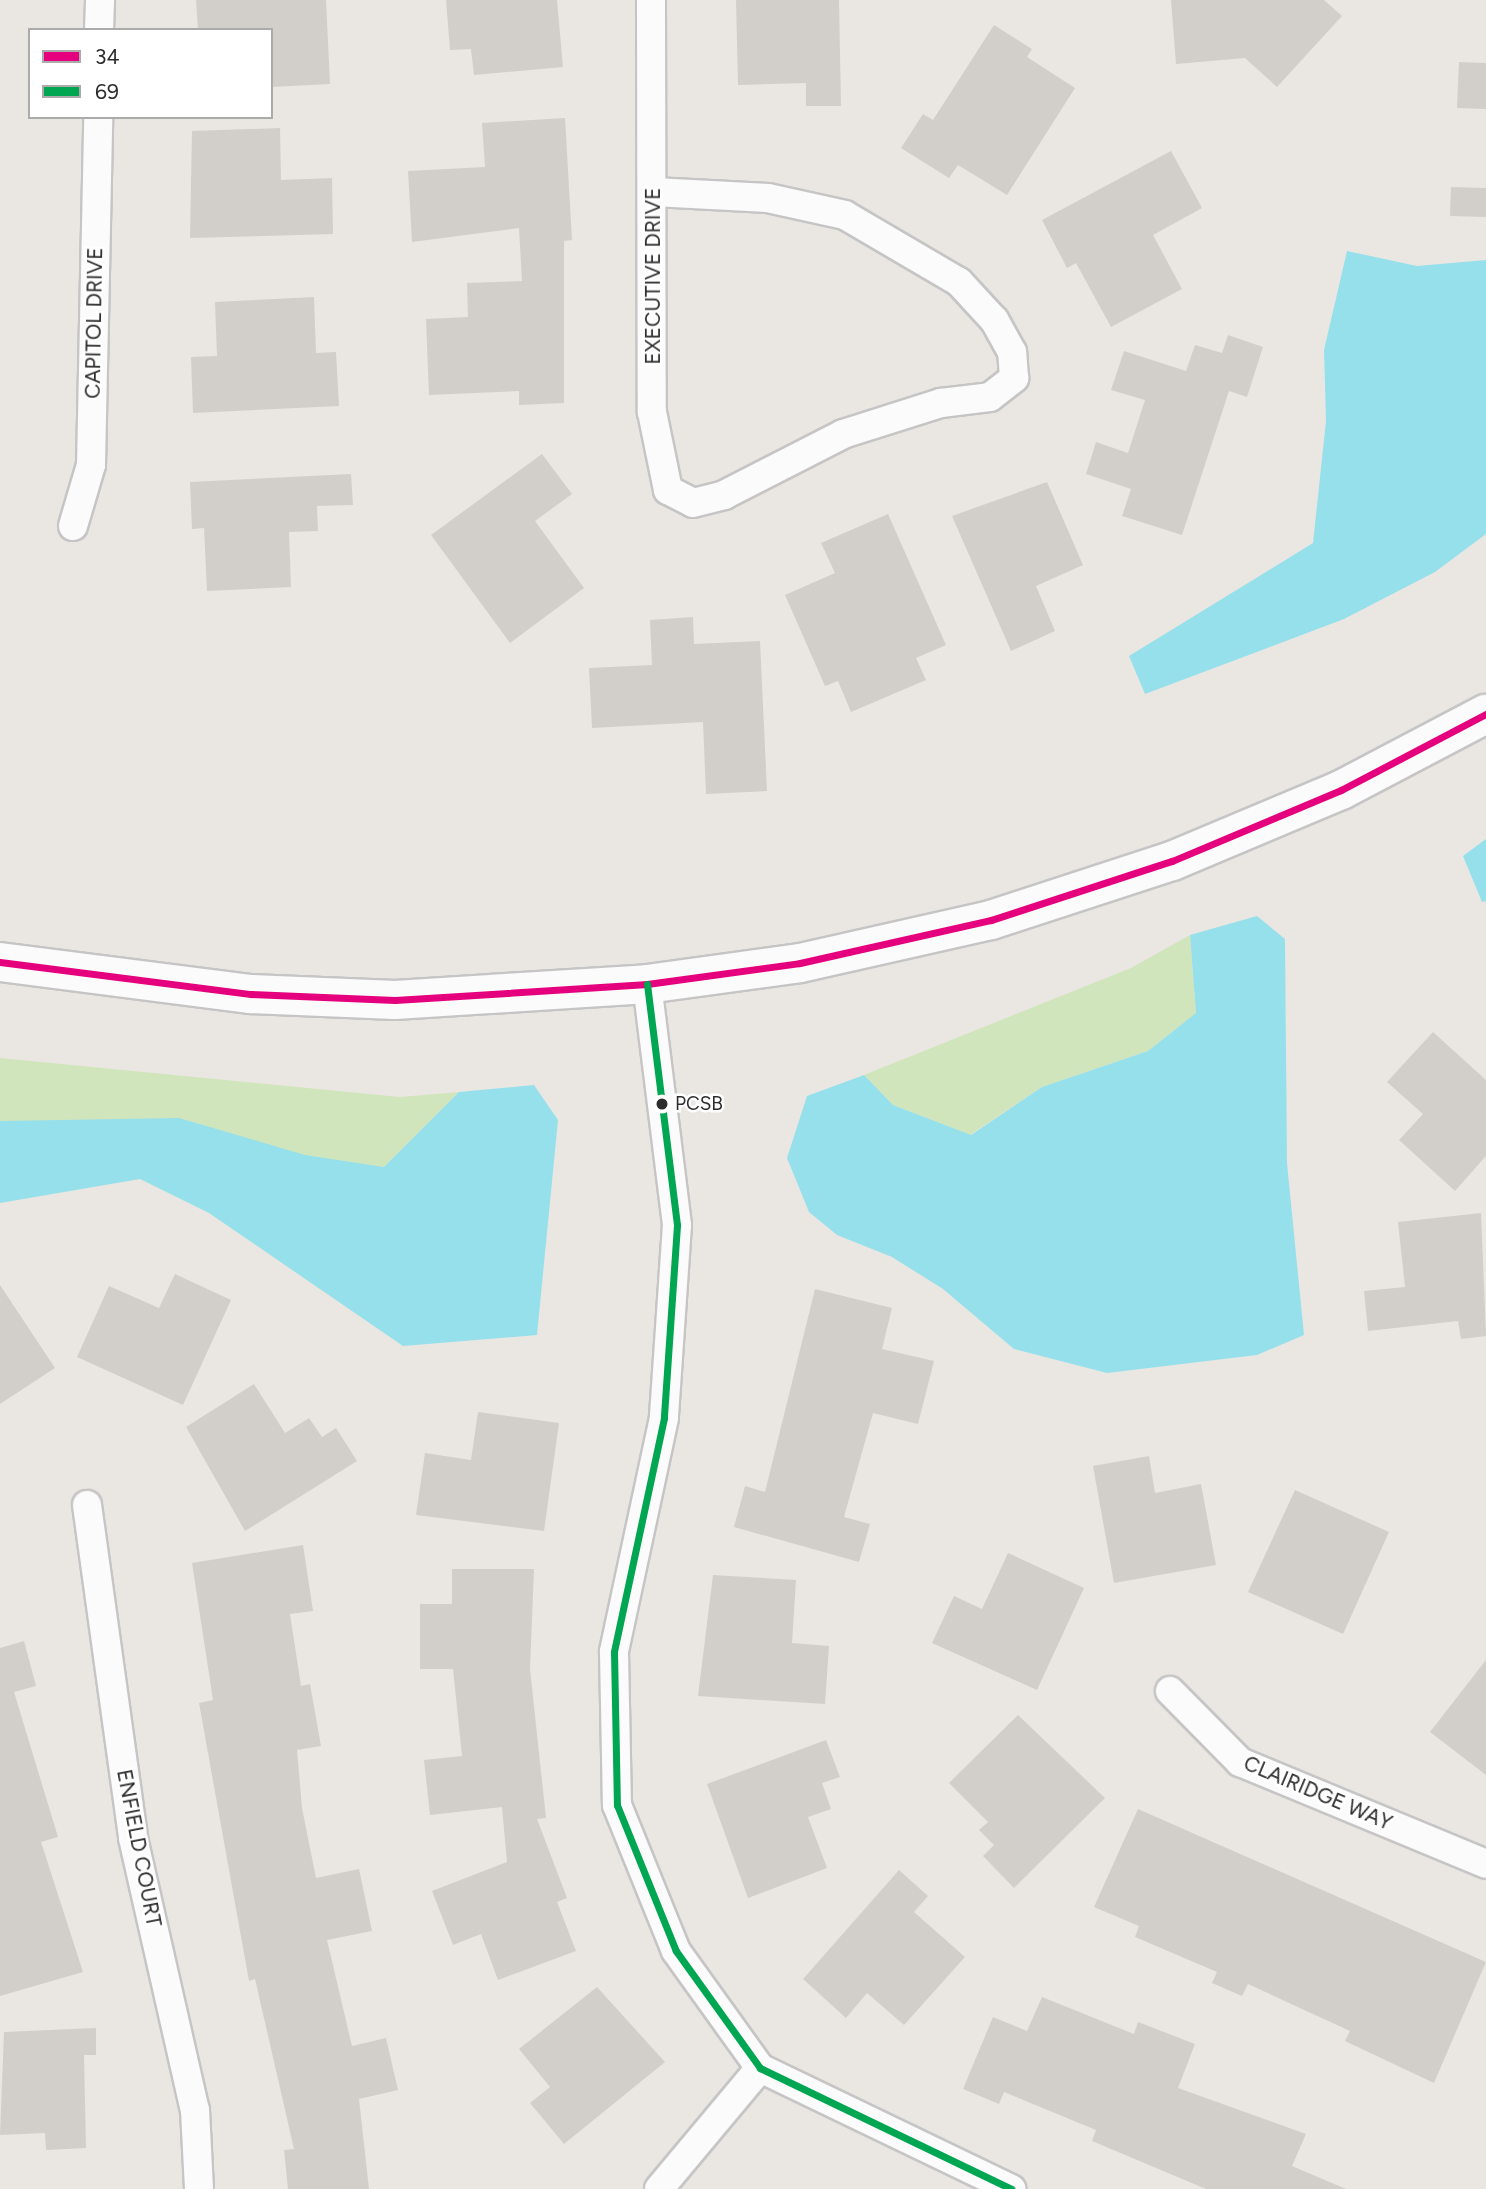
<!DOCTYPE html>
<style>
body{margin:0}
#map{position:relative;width:1486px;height:2189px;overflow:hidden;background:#eae6e2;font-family:Figtree,sans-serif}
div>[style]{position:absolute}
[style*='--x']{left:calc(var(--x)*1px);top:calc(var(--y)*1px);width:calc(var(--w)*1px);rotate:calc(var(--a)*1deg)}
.green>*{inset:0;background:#d1e5bc}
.water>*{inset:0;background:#96e0ec}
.building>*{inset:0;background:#d2cfcb}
.roads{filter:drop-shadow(2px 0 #c6c5c5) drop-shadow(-2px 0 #c6c5c5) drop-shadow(0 2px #c6c5c5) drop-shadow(0 -2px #c6c5c5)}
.street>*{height:28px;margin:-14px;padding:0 14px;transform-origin:14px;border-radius:14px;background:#fcfbfb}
.secondary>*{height:38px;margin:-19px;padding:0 19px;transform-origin:19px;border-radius:19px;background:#fcfbfb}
.bus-1>*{height:7px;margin:-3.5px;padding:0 3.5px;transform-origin:3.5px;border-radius:3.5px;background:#e5007d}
.bus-2>*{height:7px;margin:-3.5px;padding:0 3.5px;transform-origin:3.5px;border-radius:3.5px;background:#00a651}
.dots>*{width:19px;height:19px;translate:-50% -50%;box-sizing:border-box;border:4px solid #fff;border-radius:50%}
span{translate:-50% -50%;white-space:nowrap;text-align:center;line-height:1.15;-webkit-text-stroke:5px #fff;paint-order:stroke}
.bus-label{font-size:19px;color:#2d2d2d}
.left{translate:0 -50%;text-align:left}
.street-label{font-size:21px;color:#2d2d2d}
.legend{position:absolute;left:28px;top:28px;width:245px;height:91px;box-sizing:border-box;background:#fff;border:2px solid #ababab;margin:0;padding:9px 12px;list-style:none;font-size:21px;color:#2d2d2d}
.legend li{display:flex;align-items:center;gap:14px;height:35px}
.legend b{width:35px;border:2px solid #ababab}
</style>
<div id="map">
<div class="green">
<i style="clip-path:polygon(1190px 935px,1196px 1013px,1148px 1051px,1042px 1087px,970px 1135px,893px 1105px,864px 1075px,1131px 968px)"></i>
<i style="clip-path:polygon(0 1058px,400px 1097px,459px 1092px,384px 1167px,0 1121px)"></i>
</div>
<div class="water">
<i style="clip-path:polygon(1347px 251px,1417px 266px,1486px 260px,1486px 534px,1435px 572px,1344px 619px,1145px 694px,1129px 656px,1313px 543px,1326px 421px,1324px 350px)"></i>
<i style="clip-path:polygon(1486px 839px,1486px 901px,1482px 902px,1463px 856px)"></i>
<i style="clip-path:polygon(1257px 916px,1285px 939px,1287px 1163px,1304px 1335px,1257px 1355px,1107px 1373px,1014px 1349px,943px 1289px,892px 1257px,837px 1235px,809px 1212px,787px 1158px,807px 1096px,864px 1075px,893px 1105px,971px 1135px,1042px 1087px,1148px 1051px,1196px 1013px,1190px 935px)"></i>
<i style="clip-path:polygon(534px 1085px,558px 1120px,537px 1335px,403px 1346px,209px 1213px,140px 1179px,0 1203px,0 1121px,179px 1118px,305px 1155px,384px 1167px,459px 1092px)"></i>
</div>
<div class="building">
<i style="clip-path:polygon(196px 0,326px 0,330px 84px,271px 87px,271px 30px,198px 30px)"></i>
<i style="clip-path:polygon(446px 0,557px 0,563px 67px,474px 75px,471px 49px,450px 50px)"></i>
<i style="clip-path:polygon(736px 0,839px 0,841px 106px,806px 106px,806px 83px,738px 85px)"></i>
<i style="clip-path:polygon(1171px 0,1324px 0,1342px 16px,1277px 87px,1245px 58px,1176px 64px)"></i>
<i style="clip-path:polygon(994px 25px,1032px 49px,1027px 57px,1075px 88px,1007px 195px,958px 165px,949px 178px,901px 148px,923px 114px,933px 120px)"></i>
<i style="clip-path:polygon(1459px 62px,1486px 63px,1486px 109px,1457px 108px)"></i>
<i style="clip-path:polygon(565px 118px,572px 240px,564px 241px,564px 403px,519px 405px,519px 391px,429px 395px,426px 319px,468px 317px,467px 283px,522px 281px,519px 228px,412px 242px,408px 171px,485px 167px,482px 123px)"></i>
<i style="clip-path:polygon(280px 128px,281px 180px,332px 178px,333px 234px,190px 238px,192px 131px)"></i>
<i style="clip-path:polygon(1171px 151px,1202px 208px,1153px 235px,1182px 289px,1111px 327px,1076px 263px,1067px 268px,1042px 220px)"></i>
<i style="clip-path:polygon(1451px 187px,1486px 188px,1486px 217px,1450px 216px)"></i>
<i style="clip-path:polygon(314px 297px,316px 353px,336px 352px,339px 406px,193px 413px,191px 357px,217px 356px,215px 302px)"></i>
<i style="clip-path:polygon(1228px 335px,1263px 347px,1247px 397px,1229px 391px,1182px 535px,1122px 516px,1131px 489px,1086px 474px,1096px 442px,1128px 453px,1145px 400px,1111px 390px,1124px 351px,1186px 371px,1195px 345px,1222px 353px)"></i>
<i style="clip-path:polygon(542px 454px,572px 494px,535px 521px,584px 588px,510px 643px,431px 535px)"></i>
<i style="clip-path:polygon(351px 474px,353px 505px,317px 506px,318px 531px,289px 532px,291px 587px,207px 591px,204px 528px,192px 529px,190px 482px)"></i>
<i style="clip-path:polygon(1047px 482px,1083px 565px,1036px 586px,1055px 631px,1011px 651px,952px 516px)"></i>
<i style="clip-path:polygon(888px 514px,946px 645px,916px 658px,926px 680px,851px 712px,838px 681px,825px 686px,785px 595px,835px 573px,821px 543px)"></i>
<i style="clip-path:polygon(693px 617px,694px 644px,760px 641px,767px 791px,706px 794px,703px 722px,592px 728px,589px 668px,652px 665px,650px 620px)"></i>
<i style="clip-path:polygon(1433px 1032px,1486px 1080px,1486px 1156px,1455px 1191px,1399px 1140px,1423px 1114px,1387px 1082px)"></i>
<i style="clip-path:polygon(1481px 1213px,1486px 1336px,1461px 1339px,1458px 1321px,1368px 1331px,1364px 1291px,1405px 1287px,1398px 1222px)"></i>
<i style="clip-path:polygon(175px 1274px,231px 1300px,183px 1405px,77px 1357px,109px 1286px,159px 1308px)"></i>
<i style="clip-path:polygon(0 1285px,55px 1368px,0 1404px)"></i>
<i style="clip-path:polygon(815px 1289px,892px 1308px,882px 1349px,934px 1361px,918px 1424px,873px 1413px,844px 1517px,870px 1524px,859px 1562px,734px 1527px,745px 1486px,765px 1492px)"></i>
<i style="clip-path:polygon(254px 1384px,285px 1433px,309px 1418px,322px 1437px,336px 1428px,357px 1461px,245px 1531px,186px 1427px)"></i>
<i style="clip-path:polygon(478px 1412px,559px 1423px,544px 1531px,416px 1515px,425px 1453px,471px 1460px)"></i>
<i style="clip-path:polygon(1149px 1456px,1155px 1493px,1201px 1484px,1216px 1565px,1114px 1583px,1093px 1466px)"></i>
<i style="clip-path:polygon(1295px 1490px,1389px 1532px,1343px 1634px,1248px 1592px)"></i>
<i style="clip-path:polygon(303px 1545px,313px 1611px,290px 1614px,301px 1686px,310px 1684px,321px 1746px,297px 1750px,302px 1808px,316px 1878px,359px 1869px,372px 1931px,327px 1940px,352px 2046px,386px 2038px,398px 2090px,359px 2099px,369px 2189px,288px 2189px,284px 2150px,294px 2149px,255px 1979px,249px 1981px,199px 1703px,213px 1700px,192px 1563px)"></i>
<i style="clip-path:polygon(1008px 1553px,1084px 1588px,1037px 1690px,932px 1643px,954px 1596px,982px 1609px)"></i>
<i style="clip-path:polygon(452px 1569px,534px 1569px,530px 1669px,546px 1818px,537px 1819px,567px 1898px,557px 1902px,576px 1951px,498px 1980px,481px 1934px,453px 1945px,432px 1891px,507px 1862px,502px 1807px,430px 1815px,424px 1760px,462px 1756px,453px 1669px,420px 1669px,420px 1604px,452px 1604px)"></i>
<i style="clip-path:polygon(713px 1575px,796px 1580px,792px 1643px,829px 1646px,825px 1704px,698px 1696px)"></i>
<i style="clip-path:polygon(24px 1641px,36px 1686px,14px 1692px,58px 1837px,41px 1842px,83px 1972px,0 1996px,0 1648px)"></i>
<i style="clip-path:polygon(1486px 1660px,1486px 1775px,1430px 1732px)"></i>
<i style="clip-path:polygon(1018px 1715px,1105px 1798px,1014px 1888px,983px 1856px,994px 1845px,979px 1830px,988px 1822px,949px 1783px)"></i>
<i style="clip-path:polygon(826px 1740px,840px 1777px,822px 1783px,831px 1809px,808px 1817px,827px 1868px,748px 1898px,707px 1784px)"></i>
<i style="clip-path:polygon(1138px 1809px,1486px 1962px,1434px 2083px,1345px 2041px,1350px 2031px,1248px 1984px,1242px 1996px,1212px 1983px,1217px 1972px,1135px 1937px,1139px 1926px,1094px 1907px)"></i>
<i style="clip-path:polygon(899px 1870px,928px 1896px,914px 1912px,965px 1957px,904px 2025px,867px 1993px,846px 2018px,803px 1979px)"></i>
<i style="clip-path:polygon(597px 1987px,665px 2062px,564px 2144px,530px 2103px,550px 2087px,519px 2049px)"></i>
<i style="clip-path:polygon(1042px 1997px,1134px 2034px,1138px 2022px,1195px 2044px,1178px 2088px,1306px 2134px,1292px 2166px,1346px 2189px,1206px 2189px,1092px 2141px,1096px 2130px,1004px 2092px,999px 2104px,963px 2089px,993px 2017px,1027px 2031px)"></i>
<i style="clip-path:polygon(96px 2028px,96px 2055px,84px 2055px,86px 2148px,46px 2150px,45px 2133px,0 2135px,4px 2032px)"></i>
</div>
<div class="roads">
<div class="street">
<i style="--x:651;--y:0;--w:412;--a:89.9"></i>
<i style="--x:652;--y:412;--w:80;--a:78.4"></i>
<i style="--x:668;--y:490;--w:28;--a:27"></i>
<i style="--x:693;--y:503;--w:32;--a:-14"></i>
<i style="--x:724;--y:495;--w:134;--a:-27.1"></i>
<i style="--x:843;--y:434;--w:103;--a:-17.6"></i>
<i style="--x:941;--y:403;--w:49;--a:-7"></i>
<i style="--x:990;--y:397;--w:31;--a:-38"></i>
<i style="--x:1014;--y:378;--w:26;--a:-94"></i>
<i style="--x:1012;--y:352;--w:37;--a:-119"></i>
<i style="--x:994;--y:320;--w:52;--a:-132.6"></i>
<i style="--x:959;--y:282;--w:132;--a:-149.6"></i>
<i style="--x:845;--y:215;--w:79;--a:-167.6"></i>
<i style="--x:768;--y:198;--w:114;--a:-177"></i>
<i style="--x:99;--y:30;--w:30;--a:-88"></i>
<i style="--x:73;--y:526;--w:64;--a:-73.6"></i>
<i style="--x:91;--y:465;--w:348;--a:-88.8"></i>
<i style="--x:647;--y:984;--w:243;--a:82.9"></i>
<i style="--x:677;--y:1225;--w:193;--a:93.9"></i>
<i style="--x:664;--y:1418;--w:239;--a:102.1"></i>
<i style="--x:614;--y:1652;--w:153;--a:88.9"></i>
<i style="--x:617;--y:1805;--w:157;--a:68"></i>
<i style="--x:676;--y:1951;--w:144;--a:54.3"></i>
<i style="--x:760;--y:2068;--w:279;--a:25.7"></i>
<i style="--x:87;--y:1505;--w:336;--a:82.1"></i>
<i style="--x:133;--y:1838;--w:279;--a:77.2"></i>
<i style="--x:195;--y:2110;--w:79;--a:87.1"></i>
<i style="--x:1170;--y:1691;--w:100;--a:45.4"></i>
<i style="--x:1240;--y:1762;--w:266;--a:22.5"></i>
<i style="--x:659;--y:2189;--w:158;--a:-50.1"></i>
</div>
<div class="secondary">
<i style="--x:0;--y:962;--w:253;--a:7.3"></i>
<i style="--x:251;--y:994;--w:144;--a:2.4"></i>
<i style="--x:395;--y:1000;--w:253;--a:-3.6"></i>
<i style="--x:647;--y:984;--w:154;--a:-7.8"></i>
<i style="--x:800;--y:963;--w:196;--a:-12.7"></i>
<i style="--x:991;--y:920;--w:190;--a:-18.1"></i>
<i style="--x:1172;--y:861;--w:183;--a:-22.8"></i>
<i style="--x:1341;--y:790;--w:164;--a:-27.7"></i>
</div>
</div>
<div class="bus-1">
<i style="--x:0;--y:962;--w:253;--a:7.3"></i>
<i style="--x:251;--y:994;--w:144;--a:2.4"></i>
<i style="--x:395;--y:1000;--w:253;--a:-3.6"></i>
<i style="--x:647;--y:984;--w:154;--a:-7.8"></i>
<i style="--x:800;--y:963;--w:196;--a:-12.7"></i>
<i style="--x:991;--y:920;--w:190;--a:-18.1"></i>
<i style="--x:1172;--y:861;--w:183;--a:-22.8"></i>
<i style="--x:1341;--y:790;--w:164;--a:-27.7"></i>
</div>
<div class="bus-2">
<i style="--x:647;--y:984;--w:243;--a:82.9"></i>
<i style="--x:677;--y:1225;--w:193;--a:93.9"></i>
<i style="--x:664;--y:1418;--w:239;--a:102.1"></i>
<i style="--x:614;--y:1652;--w:153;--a:88.9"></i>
<i style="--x:617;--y:1805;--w:157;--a:68"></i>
<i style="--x:676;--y:1951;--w:144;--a:54.3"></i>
<i style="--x:760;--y:2068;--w:279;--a:25.7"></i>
</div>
<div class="dots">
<i style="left:662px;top:1104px;background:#2d2d2d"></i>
</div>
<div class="bus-label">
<span class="left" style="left:675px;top:1104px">PCSB</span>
</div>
<div class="street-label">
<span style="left:653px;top:276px;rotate:-90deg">EXECUTIVE DRIVE</span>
<span style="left:94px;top:323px;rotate:-89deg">CAPITOL DRIVE</span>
<span style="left:1318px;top:1793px;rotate:23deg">CLAIRIDGE WAY</span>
<span style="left:139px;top:1848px;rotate:79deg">ENFIELD COURT</span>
</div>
<ul class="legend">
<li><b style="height:9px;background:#e5007d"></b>34</li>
<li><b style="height:9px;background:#00a651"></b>69</li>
</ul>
</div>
